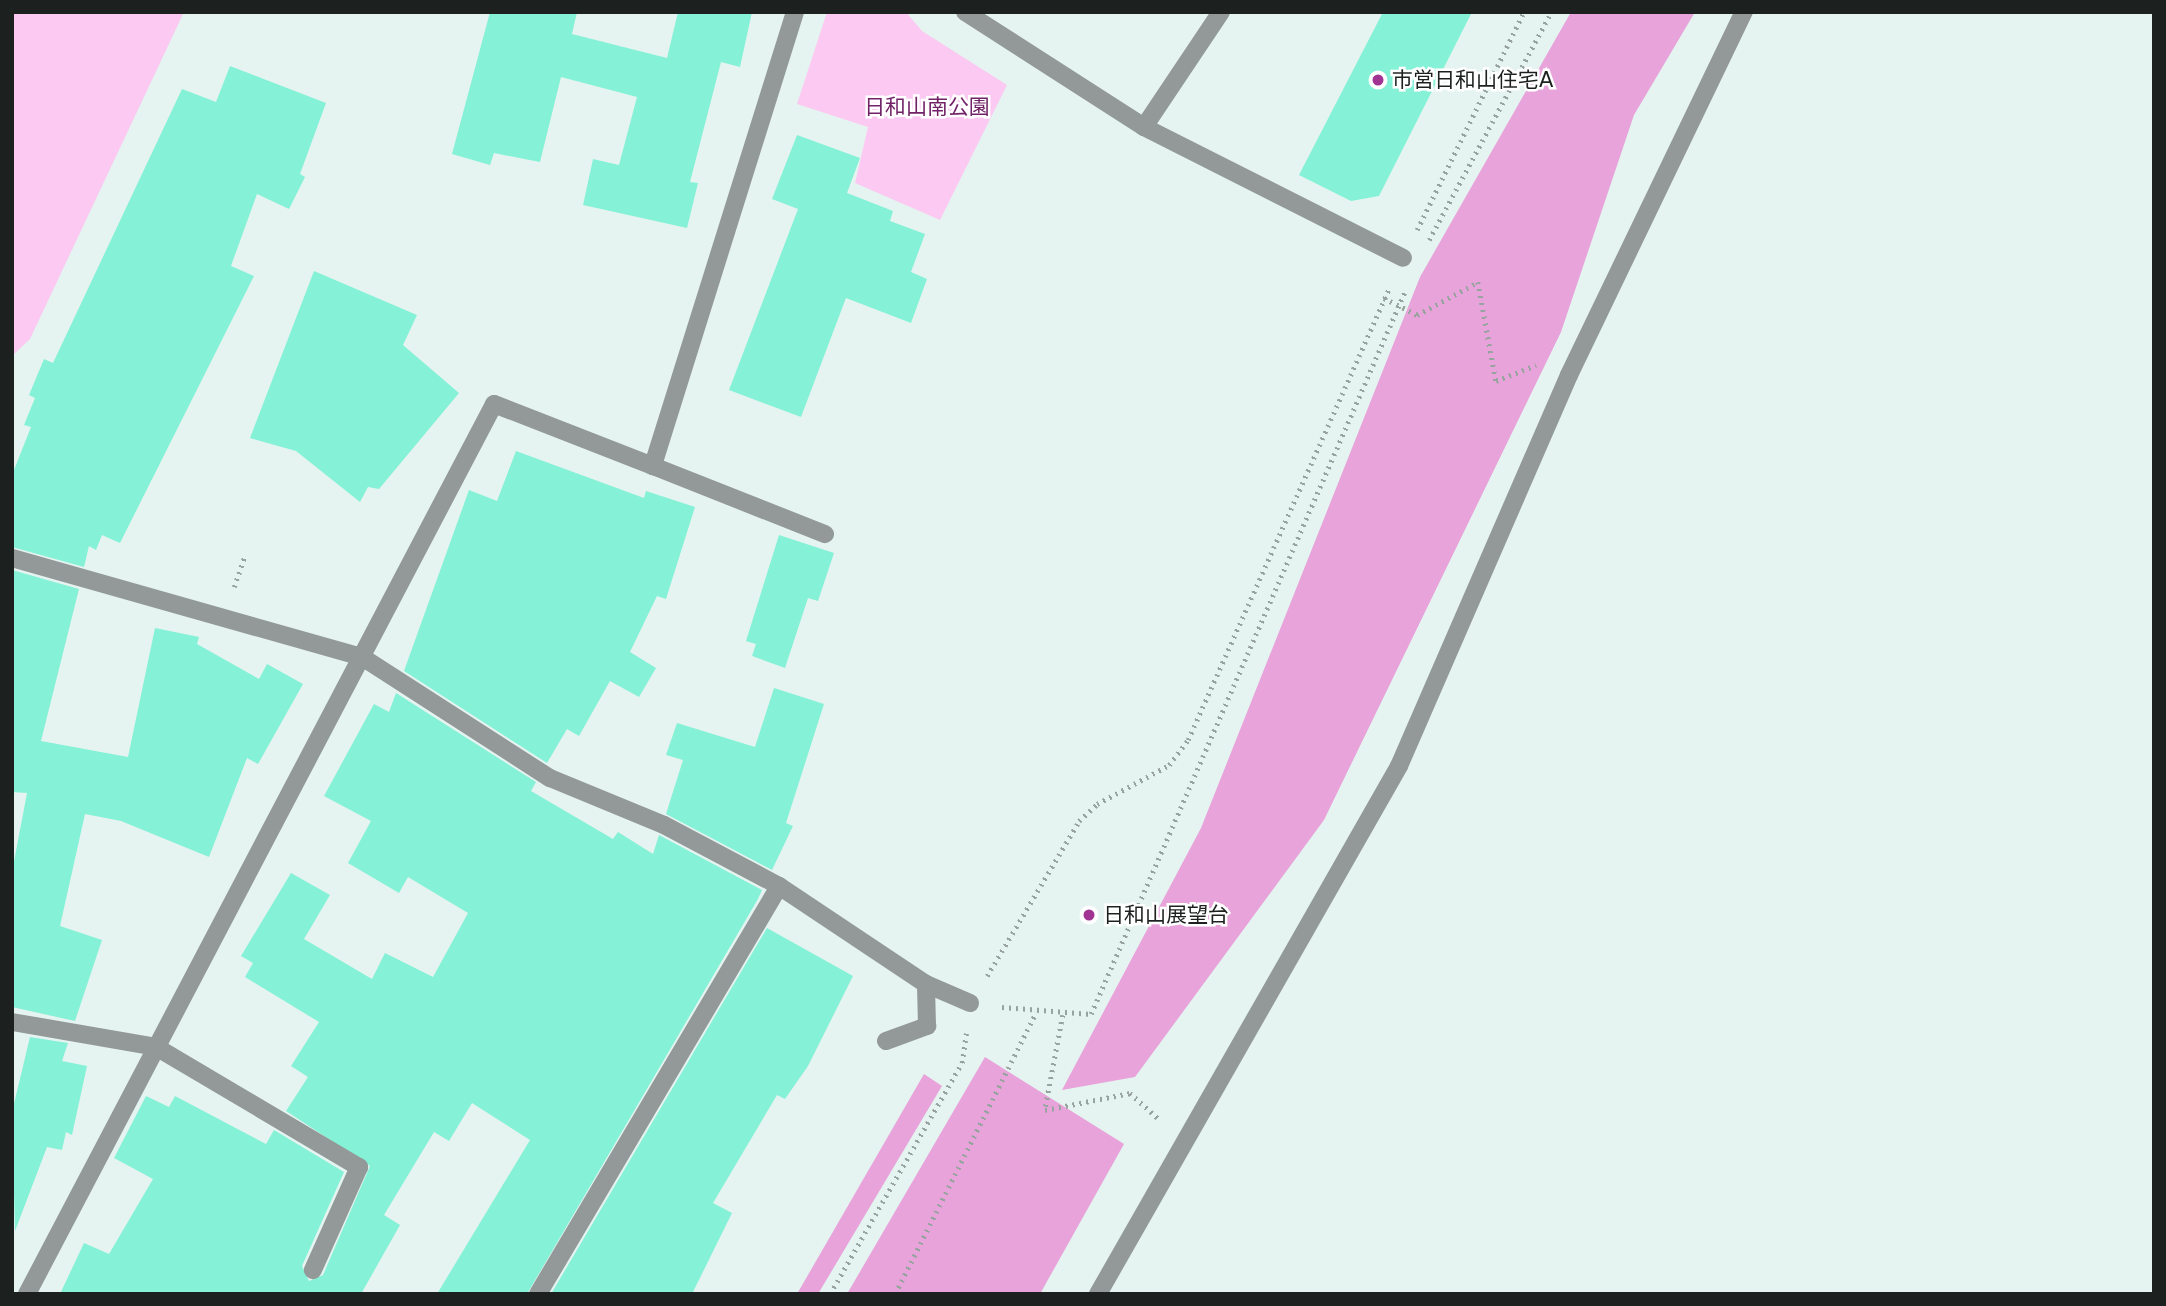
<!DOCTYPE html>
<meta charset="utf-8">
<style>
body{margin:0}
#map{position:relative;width:2166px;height:1306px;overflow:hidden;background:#e5f4f0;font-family:"DejaVu Sans","Noto Sans JP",sans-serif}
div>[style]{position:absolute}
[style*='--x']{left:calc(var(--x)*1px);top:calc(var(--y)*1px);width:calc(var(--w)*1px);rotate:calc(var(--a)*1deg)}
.green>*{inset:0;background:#fbc9f1}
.forest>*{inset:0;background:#e7a3da}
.building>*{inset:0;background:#85f1d7}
.path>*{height:4.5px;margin-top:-2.25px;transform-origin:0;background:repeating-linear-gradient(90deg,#98a3a0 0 2px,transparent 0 7px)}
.minor>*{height:18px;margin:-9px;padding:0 9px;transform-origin:9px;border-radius:9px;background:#939998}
.dots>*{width:19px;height:19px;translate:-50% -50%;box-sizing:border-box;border:4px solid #fff;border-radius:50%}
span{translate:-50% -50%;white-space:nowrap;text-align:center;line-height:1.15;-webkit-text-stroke:5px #fff;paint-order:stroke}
.poi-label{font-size:21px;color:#1c211f}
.left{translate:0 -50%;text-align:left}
.park-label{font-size:21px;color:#722368}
.frame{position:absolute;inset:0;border:14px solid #1c211f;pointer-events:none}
</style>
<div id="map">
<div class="green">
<i style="clip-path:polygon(12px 12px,184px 12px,30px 339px,12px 356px)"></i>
<i style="clip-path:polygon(827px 12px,906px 12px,922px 31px,1007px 85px,940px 220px,855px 183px,868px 127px,797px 104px)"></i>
</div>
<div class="forest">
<i style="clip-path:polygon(1571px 12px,1695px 12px,1634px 115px,1561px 332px,1324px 820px,1135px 1077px,1062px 1090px,1201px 828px,1420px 277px)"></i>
<i style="clip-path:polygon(985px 1057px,1124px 1144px,1040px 1294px,847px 1294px)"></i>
<i style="clip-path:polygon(924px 1074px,942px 1086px,818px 1294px,797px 1294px)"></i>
</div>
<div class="building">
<i style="clip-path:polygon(490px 12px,577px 12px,572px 34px,667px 58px,678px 12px,752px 12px,740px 67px,721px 62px,690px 182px,698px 183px,687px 228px,583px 205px,593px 159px,619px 165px,637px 97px,561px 77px,540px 162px,494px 153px,490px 165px,452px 154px)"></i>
<i style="clip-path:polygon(1383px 12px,1472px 12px,1379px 196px,1351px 201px,1299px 175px)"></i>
<i style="clip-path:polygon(230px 66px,326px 103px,300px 174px,305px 177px,289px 209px,257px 194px,231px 266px,254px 276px,120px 543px,102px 535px,96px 550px,89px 546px,84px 567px,12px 547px,12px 475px,31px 427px,24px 425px,35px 398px,29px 395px,44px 359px,53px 363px,182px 89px,216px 102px)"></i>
<i style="clip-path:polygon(797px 135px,860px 158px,847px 193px,893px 211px,890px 221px,925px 234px,911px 272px,927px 279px,911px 323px,846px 298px,801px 417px,729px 390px,798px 209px,772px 199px)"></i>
<i style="clip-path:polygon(314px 271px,417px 315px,403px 345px,459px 393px,379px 489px,368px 487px,360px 502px,296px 451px,250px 438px)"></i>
<i style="clip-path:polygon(516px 451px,644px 498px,646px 491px,695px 507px,666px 599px,657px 596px,630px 652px,656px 668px,639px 697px,610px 681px,579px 736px,567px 729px,547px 763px,404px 671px,469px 490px,497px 501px)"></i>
<i style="clip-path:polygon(779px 535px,834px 553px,818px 601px,808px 598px,785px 668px,752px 656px,756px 644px,746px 641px)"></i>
<i style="clip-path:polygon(12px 570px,79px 589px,41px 741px,128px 757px,155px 628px,199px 637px,197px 644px,259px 679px,267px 664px,303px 684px,258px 764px,247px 758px,209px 857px,121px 821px,85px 814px,60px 926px,102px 940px,75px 1021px,12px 1007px,12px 872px,27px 793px,12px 792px)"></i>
<i style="clip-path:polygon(774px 688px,824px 704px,786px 823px,793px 826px,772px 870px,666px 814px,683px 760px,666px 755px,677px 723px,755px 747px)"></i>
<i style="clip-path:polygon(396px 693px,536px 782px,531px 791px,613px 839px,618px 832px,653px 854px,659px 835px,762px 890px,758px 899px,527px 1294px,437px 1294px,530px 1140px,472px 1103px,449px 1141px,434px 1132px,384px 1215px,400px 1225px,361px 1294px,60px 1294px,84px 1243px,109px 1254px,153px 1179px,114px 1158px,146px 1096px,169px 1107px,175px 1096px,266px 1144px,274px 1130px,344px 1172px,302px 1266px,309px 1281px,323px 1275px,370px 1166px,286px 1111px,308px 1077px,291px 1066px,319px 1022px,245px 977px,253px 963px,241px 956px,291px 873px,330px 895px,304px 939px,372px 979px,385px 953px,433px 977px,468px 913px,408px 877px,399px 893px,348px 863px,371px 821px,324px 796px,374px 704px,389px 712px)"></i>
<i style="clip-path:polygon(767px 928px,853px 976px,808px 1066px,785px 1099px,777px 1095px,713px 1203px,732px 1213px,692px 1294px,551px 1294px)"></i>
<i style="clip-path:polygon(30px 1037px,68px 1043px,62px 1061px,87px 1066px,72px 1135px,66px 1132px,62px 1150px,47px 1147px,15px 1231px,12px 1112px)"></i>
</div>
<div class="path">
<i style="--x:1417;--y:230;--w:243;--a:-63.9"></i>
<i style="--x:1429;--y:240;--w:259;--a:-61.8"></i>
<i style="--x:1384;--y:298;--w:37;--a:27"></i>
<i style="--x:1417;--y:315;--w:69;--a:-28.4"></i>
<i style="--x:1478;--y:282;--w:101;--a:79.7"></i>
<i style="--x:1496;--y:381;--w:43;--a:-21.8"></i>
<i style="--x:234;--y:587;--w:31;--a:-71"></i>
<i style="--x:987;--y:976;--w:180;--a:-59.3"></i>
<i style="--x:1079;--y:821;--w:25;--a:-43"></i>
<i style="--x:1097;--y:804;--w:82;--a:-28.4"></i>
<i style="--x:1169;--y:765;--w:31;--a:-53"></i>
<i style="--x:1188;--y:740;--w:495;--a:-66"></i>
<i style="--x:1002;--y:1007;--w:89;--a:4.5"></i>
<i style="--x:1091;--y:1014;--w:790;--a:-66.52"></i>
<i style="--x:1063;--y:1015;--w:97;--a:100.7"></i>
<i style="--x:1045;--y:1110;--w:87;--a:-11.3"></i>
<i style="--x:1130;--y:1093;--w:39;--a:42"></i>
<i style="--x:830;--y:1294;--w:266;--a:-60.3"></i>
<i style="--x:962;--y:1063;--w:30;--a:-82"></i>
<i style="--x:895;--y:1294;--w:315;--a:-63.4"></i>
</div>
<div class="minor">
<i style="--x:795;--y:12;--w:476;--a:107.4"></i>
<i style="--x:653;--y:466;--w:185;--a:21.6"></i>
<i style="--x:965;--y:12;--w:213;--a:32.7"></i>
<i style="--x:1144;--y:127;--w:290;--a:26.8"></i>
<i style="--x:1144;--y:127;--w:138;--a:-56.2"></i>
<i style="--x:12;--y:558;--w:364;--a:15.8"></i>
<i style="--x:362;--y:657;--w:224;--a:32.8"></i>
<i style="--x:550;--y:778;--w:123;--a:22.4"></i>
<i style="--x:664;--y:825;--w:130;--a:27.9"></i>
<i style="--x:779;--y:886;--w:177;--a:33.7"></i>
<i style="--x:926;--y:984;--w:48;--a:23.4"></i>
<i style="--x:12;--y:1022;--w:146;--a:9.8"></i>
<i style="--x:156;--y:1047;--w:236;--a:30.6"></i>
<i style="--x:359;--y:1167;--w:113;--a:114.1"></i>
<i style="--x:886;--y:1041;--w:44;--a:-20.1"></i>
<i style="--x:927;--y:1026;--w:42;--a:-91.4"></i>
<i style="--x:27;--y:1294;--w:1005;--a:-62.31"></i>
<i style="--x:494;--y:404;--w:171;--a:21.3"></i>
<i style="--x:538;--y:1294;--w:474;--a:-59.4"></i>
<i style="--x:1098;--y:1294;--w:608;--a:-60.31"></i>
<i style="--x:1399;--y:766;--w:426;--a:-66.5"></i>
<i style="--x:1569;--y:375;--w:403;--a:-64.3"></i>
</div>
<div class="dots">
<i style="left:1378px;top:80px;background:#a13393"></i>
<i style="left:1089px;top:915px;background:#a13393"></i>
</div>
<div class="poi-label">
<span class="left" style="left:1392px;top:80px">市営日和山住宅A</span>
<span class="left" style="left:1103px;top:915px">日和山展望台</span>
</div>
<div class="park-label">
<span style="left:927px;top:107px">日和山南公園</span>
</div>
<div class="frame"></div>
</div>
